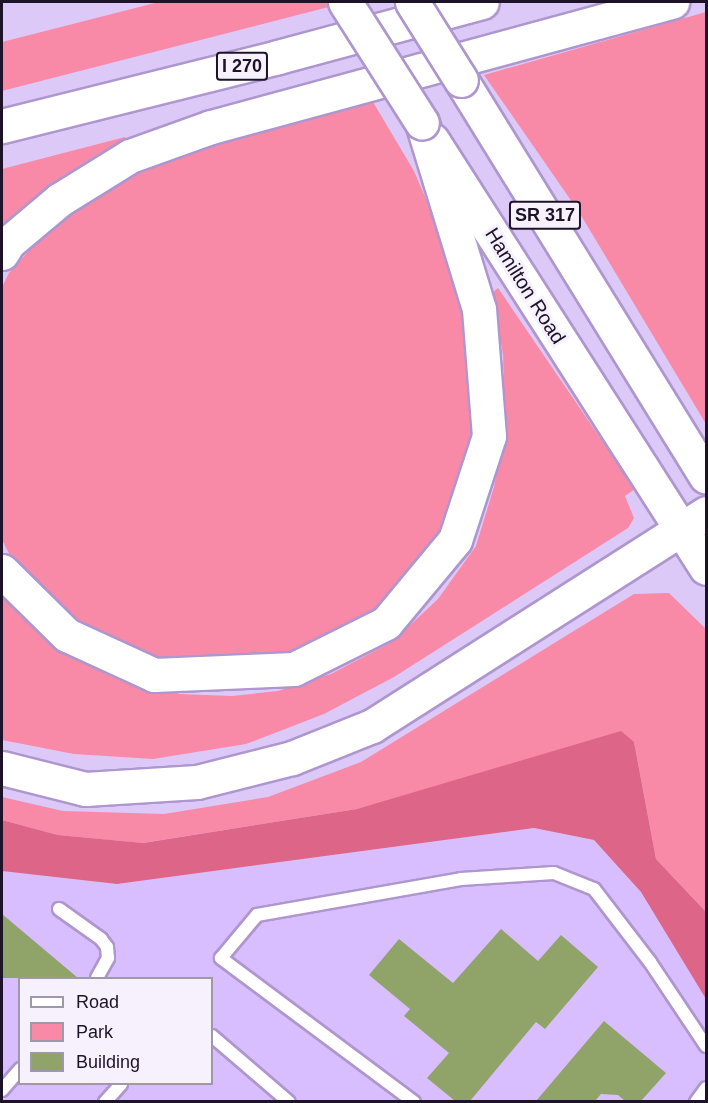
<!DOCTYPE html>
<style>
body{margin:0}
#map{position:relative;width:708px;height:1103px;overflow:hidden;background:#dcc9f8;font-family:Arial,sans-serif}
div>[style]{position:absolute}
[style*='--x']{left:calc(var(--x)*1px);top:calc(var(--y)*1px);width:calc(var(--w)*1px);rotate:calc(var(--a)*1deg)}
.built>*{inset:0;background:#d9beff}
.green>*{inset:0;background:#f98aa7}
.forest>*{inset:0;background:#dd6588}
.building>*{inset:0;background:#90a46a}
.roads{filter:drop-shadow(2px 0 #ae96ce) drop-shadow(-2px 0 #ae96ce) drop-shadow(0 2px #ae96ce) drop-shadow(0 -2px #ae96ce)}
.lane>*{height:12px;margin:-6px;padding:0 6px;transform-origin:6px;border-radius:6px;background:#fff}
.primary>*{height:33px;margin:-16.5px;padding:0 16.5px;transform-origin:16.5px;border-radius:16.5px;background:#fff}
.highway>*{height:33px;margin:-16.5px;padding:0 16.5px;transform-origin:16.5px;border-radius:16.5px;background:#fff}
.bridges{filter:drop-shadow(2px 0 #ae96ce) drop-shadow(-2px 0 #ae96ce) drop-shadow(0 2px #ae96ce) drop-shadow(0 -2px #ae96ce)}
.primary-bridge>*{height:33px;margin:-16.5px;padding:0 16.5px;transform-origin:16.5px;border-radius:16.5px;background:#fff}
span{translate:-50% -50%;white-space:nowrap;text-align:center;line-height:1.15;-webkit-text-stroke:6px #f6f1fd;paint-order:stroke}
.shield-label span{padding:2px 4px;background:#f6f1fd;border:2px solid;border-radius:4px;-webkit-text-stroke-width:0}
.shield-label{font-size:18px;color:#1d1328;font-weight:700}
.street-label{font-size:20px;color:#1d1328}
.frame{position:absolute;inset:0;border:3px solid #1d1328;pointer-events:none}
.legend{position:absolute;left:18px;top:977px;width:195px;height:108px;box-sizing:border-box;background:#f6f1fd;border:2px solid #9f98a8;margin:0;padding:8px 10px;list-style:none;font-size:18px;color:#1d1328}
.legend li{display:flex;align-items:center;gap:12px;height:30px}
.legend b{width:30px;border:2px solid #9f98a8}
</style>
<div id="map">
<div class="built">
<i style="clip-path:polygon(evenodd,534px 828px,594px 840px,641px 892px,706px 999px,706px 1101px,2px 1101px,2px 871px,117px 884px,534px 828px,20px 978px,212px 978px,212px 1084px,20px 1084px,20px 978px)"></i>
</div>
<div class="green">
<i style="clip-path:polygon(159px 2px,348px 2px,2px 91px,2px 42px)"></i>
<i style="clip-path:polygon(706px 12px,706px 424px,579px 212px,484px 75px)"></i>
<i style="clip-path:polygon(373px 102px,414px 171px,452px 260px,469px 327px,475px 416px,467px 484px,445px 539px,378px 616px,289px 659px,162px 661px,109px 643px,53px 605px,13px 561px,2px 540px,2px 287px,9px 273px,55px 222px,113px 183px,159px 161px)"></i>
<i style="clip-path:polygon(125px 137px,128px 146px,2px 242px,2px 169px)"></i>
<i style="clip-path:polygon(498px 288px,635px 489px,625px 496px,634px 518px,628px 528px,394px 677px,324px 714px,246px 744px,153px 759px,74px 754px,2px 740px,2px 590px,51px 641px,113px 676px,180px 694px,232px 696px,278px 691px,331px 674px,392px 642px,438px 599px,476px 546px,494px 487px,505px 426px,503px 354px,491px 294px)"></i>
<i style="clip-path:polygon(669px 593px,706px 629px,706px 912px,656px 859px,634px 742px,357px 809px,142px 843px,58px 835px,2px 820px,2px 797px,63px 811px,164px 814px,268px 797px,361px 762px,634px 594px)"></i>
</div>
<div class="forest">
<i style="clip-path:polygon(621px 731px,634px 742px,656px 859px,706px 912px,706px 999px,641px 892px,594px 840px,534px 828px,117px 884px,2px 871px,2px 820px,58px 835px,143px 843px,357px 809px)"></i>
</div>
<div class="building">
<i style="clip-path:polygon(2px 914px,78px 978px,2px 978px)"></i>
<i style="clip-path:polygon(501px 929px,538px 961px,561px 935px,598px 967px,545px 1029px,536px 1022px,470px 1101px,455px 1101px,427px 1078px,449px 1053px,404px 1016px,410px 1009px,369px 975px,399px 939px,453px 983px)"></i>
<i style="clip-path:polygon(604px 1021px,666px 1073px,641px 1101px,625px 1101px,618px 1095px,601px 1094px,595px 1101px,536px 1101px)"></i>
</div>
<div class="roads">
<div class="lane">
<i style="--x:59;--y:909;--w:52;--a:35.5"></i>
<i style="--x:101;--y:939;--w:10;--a:53"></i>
<i style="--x:107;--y:947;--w:11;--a:85"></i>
<i style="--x:108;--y:958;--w:23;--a:119"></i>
<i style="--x:212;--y:1036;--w:101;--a:40.6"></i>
<i style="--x:2;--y:1090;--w:28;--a:-49"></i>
<i style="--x:105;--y:1102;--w:24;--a:-48"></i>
<i style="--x:414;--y:1102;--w:241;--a:-143.3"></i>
<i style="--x:221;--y:958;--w:56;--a:-50.1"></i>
<i style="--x:257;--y:915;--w:207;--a:-10"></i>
<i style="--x:461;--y:879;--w:93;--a:-3.7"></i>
<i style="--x:554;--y:873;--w:43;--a:21.8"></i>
<i style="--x:594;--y:889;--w:92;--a:52.5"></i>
<i style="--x:650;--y:962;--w:101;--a:56.3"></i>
<i style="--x:696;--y:1102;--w:17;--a:-54"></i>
</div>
<div class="primary">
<i style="--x:461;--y:80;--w:466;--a:58.3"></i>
<i style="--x:432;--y:140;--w:508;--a:57.37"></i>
</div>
<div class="highway">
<i style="--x:2;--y:126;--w:284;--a:-14"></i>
<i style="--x:278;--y:57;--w:211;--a:-15.1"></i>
<i style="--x:2;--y:253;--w:12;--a:-59"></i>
<i style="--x:8;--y:243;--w:67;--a:-40.1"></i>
<i style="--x:59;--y:200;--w:84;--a:-31.8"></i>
<i style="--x:130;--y:156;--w:86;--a:-19.7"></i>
<i style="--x:211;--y:127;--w:478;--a:-15.2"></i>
<i style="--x:2;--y:571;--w:91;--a:44.6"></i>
<i style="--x:67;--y:635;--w:96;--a:24.7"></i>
<i style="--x:154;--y:675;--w:140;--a:-2.5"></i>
<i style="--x:294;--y:669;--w:103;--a:-26.6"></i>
<i style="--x:386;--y:623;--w:108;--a:-50.3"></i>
<i style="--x:455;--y:540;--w:109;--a:-71.9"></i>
<i style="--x:489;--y:436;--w:127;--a:-94.5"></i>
<i style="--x:479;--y:309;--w:195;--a:-107"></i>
<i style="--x:2;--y:768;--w:86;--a:14.2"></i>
<i style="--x:85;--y:789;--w:112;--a:-3.6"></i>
<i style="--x:197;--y:782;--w:98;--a:-14.2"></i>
<i style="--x:292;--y:758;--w:86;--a:-21.8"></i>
<i style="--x:372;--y:726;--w:396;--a:-32.5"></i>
</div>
</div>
<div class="bridges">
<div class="primary-bridge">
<i style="--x:345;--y:2;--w:143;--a:57.5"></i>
<i style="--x:412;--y:2;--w:92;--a:57.9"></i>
</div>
</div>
<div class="shield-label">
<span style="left:242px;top:66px">I 270</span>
<span style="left:545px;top:215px">SR 317</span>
</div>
<div class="street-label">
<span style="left:525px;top:286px;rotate:58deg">Hamilton Road</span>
</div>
<div class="frame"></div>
<ul class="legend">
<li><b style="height:8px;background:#fff"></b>Road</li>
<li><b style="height:16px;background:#f98aa7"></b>Park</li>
<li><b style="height:16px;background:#90a46a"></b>Building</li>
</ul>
</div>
